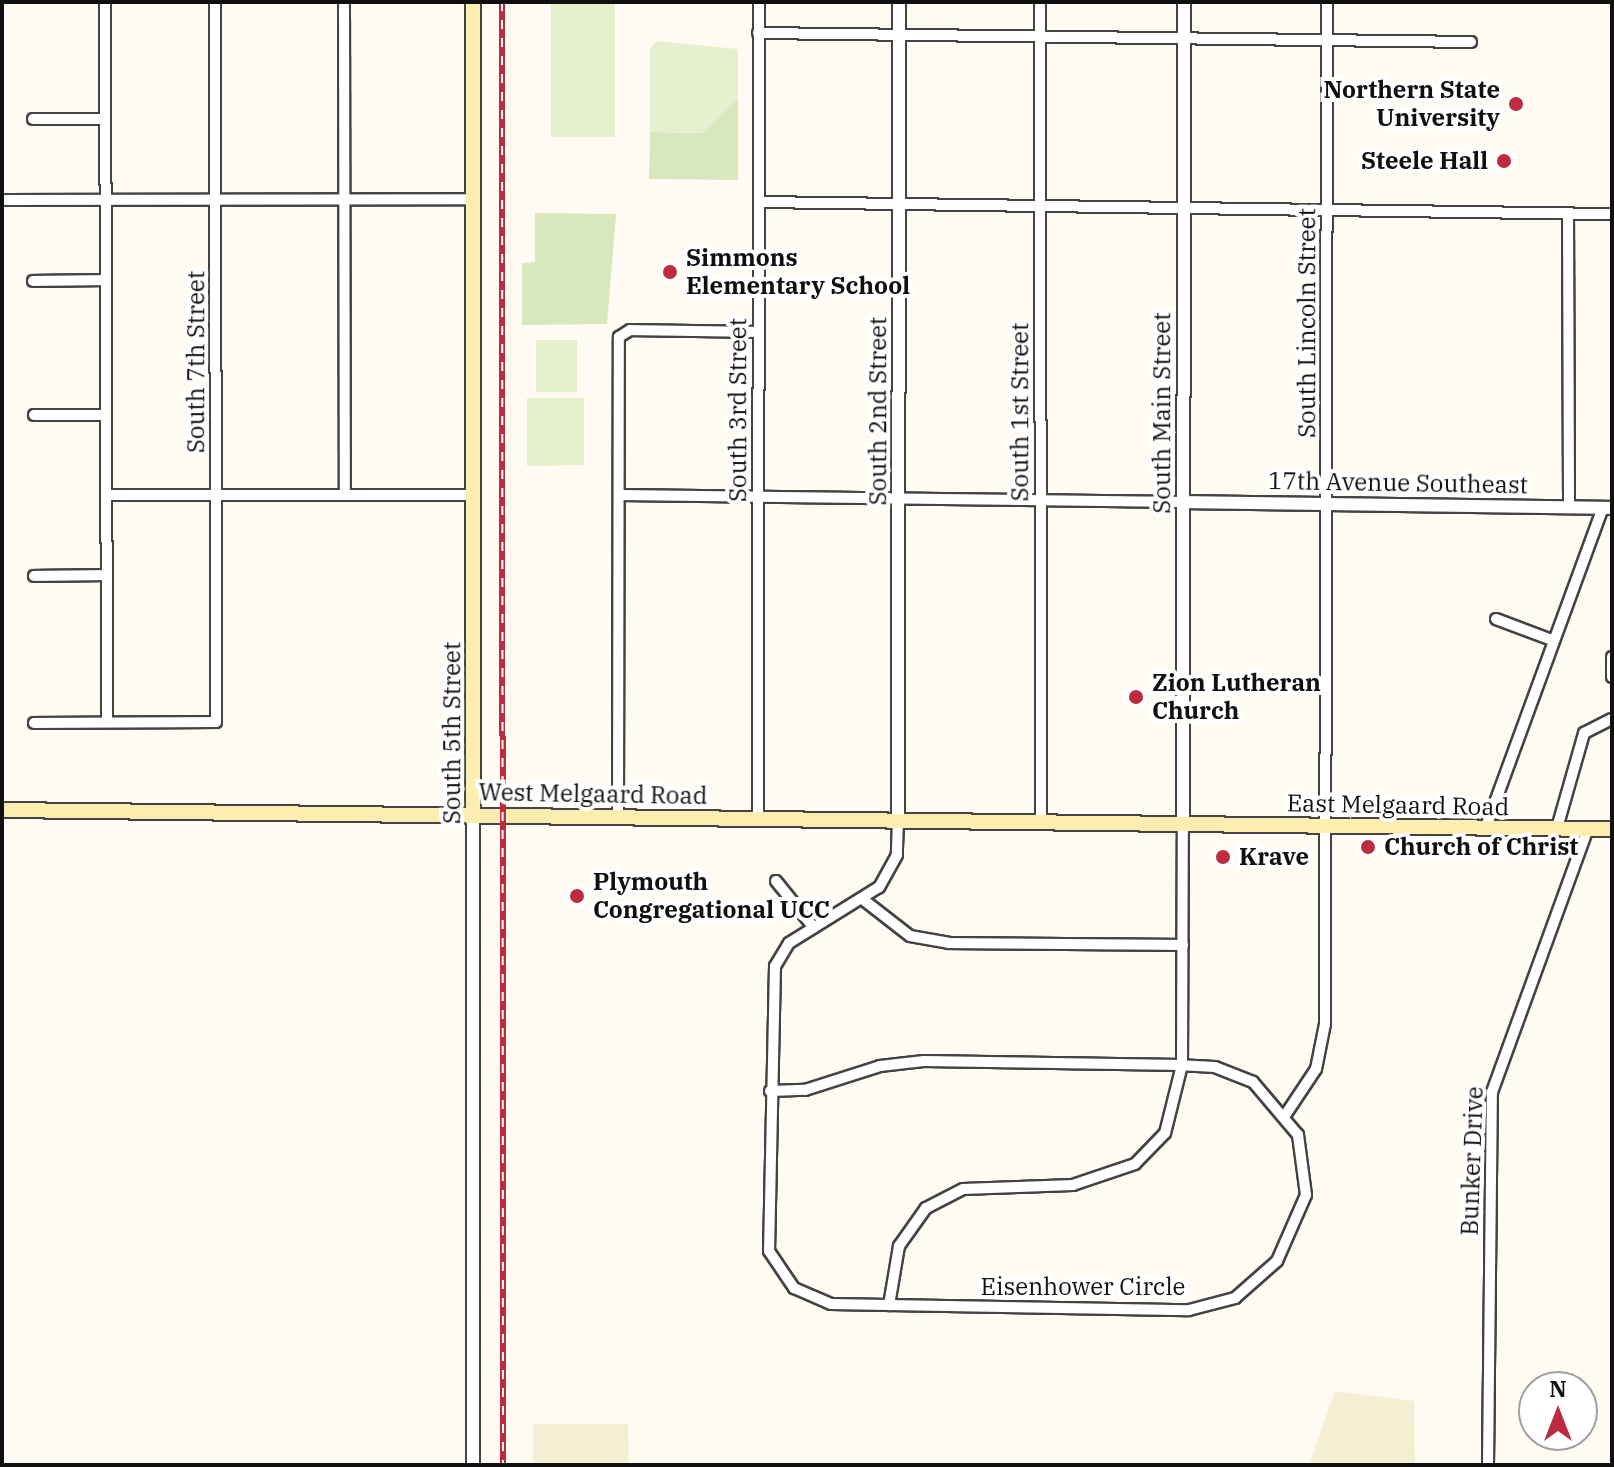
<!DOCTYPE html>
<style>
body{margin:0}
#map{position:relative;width:1614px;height:1467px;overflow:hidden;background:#fffbf2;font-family:"IBM Plex Serif",serif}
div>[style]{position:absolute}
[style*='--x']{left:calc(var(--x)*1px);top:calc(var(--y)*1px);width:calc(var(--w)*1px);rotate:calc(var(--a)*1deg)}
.farmland>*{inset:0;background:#f4eed3}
.green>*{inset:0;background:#d7e9bc}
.pitch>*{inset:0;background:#e7f0ce}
.roads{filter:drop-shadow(2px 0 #434343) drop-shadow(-2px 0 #434343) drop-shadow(0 2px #434343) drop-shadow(0 -2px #434343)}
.minor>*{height:10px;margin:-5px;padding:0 5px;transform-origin:5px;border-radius:5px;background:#fff}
.tertiary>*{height:12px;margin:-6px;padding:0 6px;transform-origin:6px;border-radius:6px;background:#fff}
.secondary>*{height:14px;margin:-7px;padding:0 7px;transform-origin:7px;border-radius:7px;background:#fcedb0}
.rail>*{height:6px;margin-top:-3px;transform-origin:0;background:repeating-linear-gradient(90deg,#fff 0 9px,#bc2b3f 0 18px);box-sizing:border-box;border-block:2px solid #bc2b3f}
.dots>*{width:22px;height:22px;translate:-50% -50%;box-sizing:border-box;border:4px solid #fff;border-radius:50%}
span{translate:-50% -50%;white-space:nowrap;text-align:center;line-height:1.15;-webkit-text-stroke:8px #fff;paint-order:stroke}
.poi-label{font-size:24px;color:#101010;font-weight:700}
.right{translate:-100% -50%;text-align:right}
.left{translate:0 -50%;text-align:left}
.street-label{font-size:24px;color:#101010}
.frame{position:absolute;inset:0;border:4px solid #101010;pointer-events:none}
.north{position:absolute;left:1518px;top:1371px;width:80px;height:80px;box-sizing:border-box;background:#fff;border:2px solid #9f9f9f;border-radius:50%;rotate:0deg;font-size:22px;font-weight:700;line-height:32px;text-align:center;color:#101010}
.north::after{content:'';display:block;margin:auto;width:28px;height:36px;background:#bc2b3f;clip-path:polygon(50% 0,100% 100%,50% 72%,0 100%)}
</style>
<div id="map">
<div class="farmland">
<i style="clip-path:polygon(1335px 1391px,1414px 1401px,1415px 1465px,1309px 1465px)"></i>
<i style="clip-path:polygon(533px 1424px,628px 1424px,629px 1465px,533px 1465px)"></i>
</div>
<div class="green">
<i style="clip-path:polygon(738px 98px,738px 180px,649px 179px,650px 132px,703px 133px)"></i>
<i style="clip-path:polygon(535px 213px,616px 214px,607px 324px,522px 325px,522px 263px,535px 262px)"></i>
</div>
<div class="pitch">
<i style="clip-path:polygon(551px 2px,615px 2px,615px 137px,551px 137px)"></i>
<i style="clip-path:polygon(657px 41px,738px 49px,738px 98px,703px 133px,650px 132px,650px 48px)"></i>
<i style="clip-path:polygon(536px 340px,577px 340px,577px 392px,536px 392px)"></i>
<i style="clip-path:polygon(527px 398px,584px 398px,584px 465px,527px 466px)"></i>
</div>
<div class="roads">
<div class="minor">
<i style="--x:105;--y:2;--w:720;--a:89.84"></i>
<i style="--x:344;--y:2;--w:492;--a:89.9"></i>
<i style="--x:1040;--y:2;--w:820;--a:89.93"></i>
<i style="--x:758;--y:33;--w:713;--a:0.72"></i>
<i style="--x:33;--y:119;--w:72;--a:0"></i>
<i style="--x:2;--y:200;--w:472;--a:-0.1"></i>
<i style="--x:759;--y:202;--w:853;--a:0.81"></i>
<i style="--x:1568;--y:213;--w:294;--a:89.8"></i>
<i style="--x:33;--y:281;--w:73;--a:-0.8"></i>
<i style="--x:34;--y:415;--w:72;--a:0"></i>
<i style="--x:106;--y:495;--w:369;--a:0"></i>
<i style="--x:620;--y:495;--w:564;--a:0.71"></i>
<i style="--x:34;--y:576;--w:72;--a:-0.8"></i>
<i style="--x:1496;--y:619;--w:60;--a:20.6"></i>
<i style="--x:1612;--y:657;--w:20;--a:90"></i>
<i style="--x:34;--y:723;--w:182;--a:-0.3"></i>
<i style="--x:216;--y:722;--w:720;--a:-90.08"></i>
<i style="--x:618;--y:817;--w:480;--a:-89.9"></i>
<i style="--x:619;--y:337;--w:13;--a:-32"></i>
<i style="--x:630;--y:330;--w:128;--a:0.9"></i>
<i style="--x:758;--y:818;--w:816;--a:-89.93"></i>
<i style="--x:898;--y:820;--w:35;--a:92"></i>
<i style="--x:897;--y:855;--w:37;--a:119"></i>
<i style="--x:879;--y:887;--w:106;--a:148.1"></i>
<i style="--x:789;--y:943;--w:27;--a:121"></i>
<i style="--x:775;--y:966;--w:285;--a:91.2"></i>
<i style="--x:769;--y:1251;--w:45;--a:56"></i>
<i style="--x:794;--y:1288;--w:40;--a:23.4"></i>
<i style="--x:831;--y:1304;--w:358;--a:1"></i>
<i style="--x:1189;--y:1310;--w:48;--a:-14.6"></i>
<i style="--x:1235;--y:1298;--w:56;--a:-41.4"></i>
<i style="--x:1277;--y:1261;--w:72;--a:-66.3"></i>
<i style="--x:1306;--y:1195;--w:61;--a:-97.6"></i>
<i style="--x:1298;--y:1135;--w:70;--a:-130.3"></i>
<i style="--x:1253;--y:1082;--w:41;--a:-158.5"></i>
<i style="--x:1215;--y:1067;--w:33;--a:-177"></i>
<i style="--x:1182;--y:1065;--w:241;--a:-89.8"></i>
<i style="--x:1486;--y:827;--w:340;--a:-69.9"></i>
<i style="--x:1557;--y:828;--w:99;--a:-74.1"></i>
<i style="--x:1584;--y:733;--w:31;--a:-27"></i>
<i style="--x:776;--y:881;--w:60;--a:51"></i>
<i style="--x:865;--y:901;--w:57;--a:37.9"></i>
<i style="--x:910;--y:936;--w:39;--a:10"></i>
<i style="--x:948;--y:943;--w:235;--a:0.5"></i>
<i style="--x:770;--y:1091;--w:35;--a:-2"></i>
<i style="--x:805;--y:1090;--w:79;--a:-17.7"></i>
<i style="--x:880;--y:1066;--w:44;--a:-6.5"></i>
<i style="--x:924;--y:1061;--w:258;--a:0.9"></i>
<i style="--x:1182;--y:1065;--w:70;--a:104"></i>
<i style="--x:1165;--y:1133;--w:43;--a:134.1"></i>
<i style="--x:1135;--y:1164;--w:65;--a:161.3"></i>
<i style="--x:1073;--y:1185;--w:110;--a:177.9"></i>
<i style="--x:963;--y:1189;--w:42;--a:152.8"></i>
<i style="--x:926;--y:1208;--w:47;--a:125.4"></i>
<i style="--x:899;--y:1246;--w:60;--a:99.6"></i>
<i style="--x:1286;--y:1114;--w:54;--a:-56.3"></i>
<i style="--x:1316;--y:1069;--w:46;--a:-78.7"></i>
<i style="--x:1325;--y:1024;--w:1022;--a:-89.89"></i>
<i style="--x:1488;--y:1465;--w:373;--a:-89.4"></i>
<i style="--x:1492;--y:1092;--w:281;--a:-70"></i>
</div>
<div class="tertiary">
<i style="--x:1184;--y:502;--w:428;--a:0.8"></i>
<i style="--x:898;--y:820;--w:818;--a:-89.93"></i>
<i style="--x:1183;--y:824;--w:822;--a:-89.93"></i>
<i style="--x:473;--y:1465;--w:650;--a:-90"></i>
</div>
<div class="secondary">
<i style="--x:2;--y:810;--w:1610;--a:0.68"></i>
<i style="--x:473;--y:815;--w:813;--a:-90"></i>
</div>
</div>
<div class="rail">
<i style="--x:502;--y:2;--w:1463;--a:89.96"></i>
</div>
<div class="dots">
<i style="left:1516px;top:104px;background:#bc2b3f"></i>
<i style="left:1504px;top:161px;background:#bc2b3f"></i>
<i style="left:670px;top:272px;background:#bc2b3f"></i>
<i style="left:1136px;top:697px;background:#bc2b3f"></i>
<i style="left:1368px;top:847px;background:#bc2b3f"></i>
<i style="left:1223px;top:857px;background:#bc2b3f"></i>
<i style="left:577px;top:896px;background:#bc2b3f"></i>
</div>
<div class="poi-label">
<span class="right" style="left:1500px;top:104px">Northern State<br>University</span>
<span class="right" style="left:1488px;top:161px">Steele Hall</span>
<span class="left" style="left:686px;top:272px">Simmons<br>Elementary School</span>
<span class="left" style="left:1152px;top:697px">Zion Lutheran<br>Church</span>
<span class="left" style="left:1384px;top:847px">Church of Christ</span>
<span class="left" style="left:1239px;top:857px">Krave</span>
<span class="left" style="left:593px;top:896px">Plymouth<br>Congregational UCC</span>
</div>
<div class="street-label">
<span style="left:1307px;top:323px;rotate:-90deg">South Lincoln Street</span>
<span style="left:196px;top:362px;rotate:-90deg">South 7th Street</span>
<span style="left:738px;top:410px;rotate:-90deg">South 3rd Street</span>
<span style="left:878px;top:411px;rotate:-90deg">South 2nd Street</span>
<span style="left:1020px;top:412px;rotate:-90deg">South 1st Street</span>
<span style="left:1162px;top:413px;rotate:-90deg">South Main Street</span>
<span style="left:1398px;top:483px;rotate:1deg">17th Avenue Southeast</span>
<span style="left:452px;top:733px;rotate:-90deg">South 5th Street</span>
<span style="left:593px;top:794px;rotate:1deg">West Melgaard Road</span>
<span style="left:1398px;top:805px;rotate:1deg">East Melgaard Road</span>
<span style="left:1472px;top:1161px;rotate:-88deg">Bunker Drive</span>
<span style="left:1083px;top:1287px">Eisenhower Circle</span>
</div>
<div class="frame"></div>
<div class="north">N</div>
</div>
